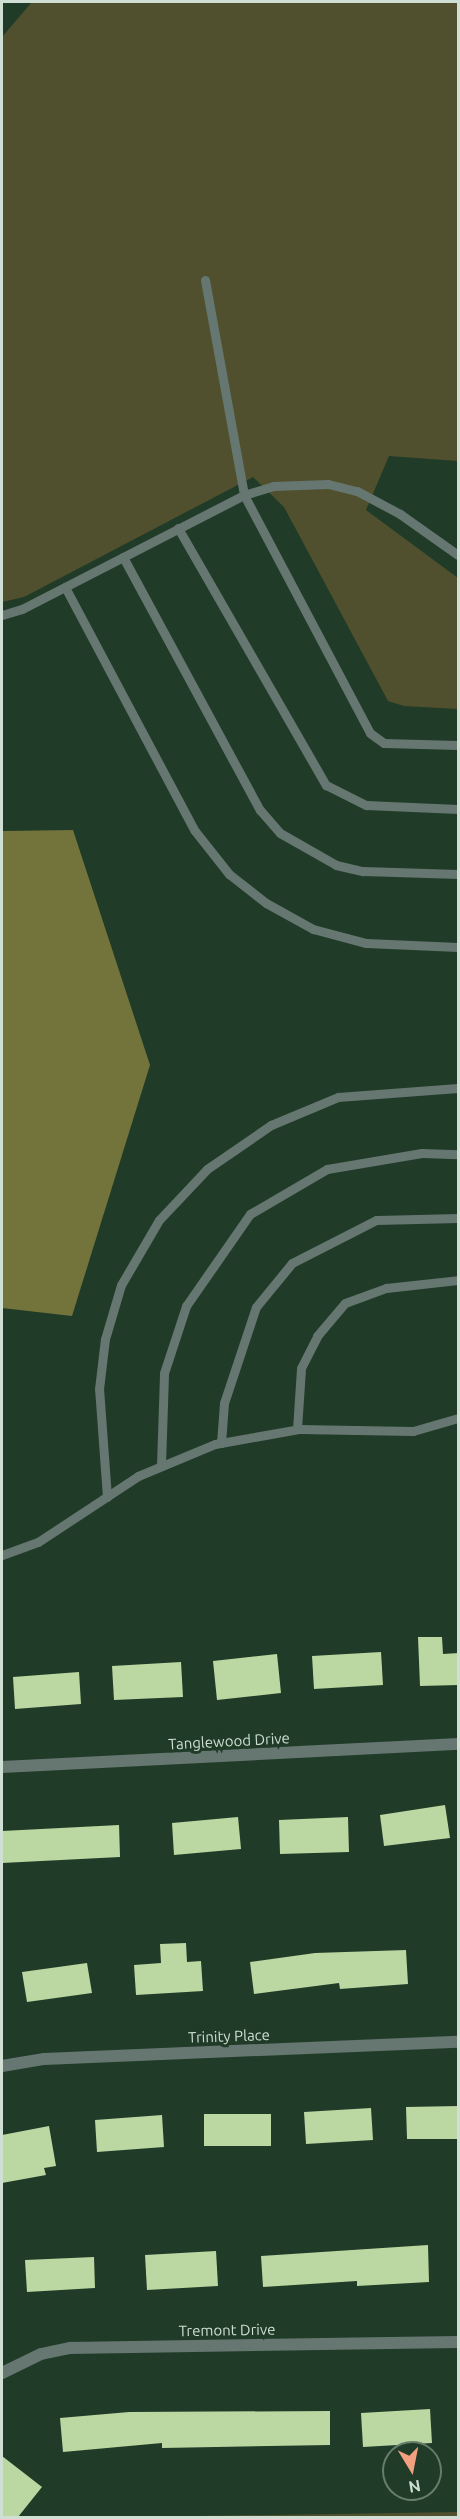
<!DOCTYPE html>
<style>
body{margin:0}
#map{position:relative;width:460px;height:2519px;overflow:hidden;background:#203b28;font-family:Ubuntu,sans-serif}
div>[style]{position:absolute}
[style*='--x']{left:calc(var(--x)*1px);top:calc(var(--y)*1px);width:calc(var(--w)*1px);rotate:calc(var(--a)*1deg)}
.green>*{inset:0;background:#50502e}
.forest>*{inset:0;background:#73733c}
.building>*{inset:0;background:#bbd7a2}
.lane>*{height:9px;margin:-4.5px;padding:0 4.5px;transform-origin:4.5px;border-radius:4.5px;background:#667671}
.street>*{height:12px;margin:-6px;padding:0 6px;transform-origin:6px;border-radius:6px;background:#667671}
span{translate:-50% -50%;white-space:nowrap;text-align:center;line-height:1.15;-webkit-text-stroke:6px #203b28;paint-order:stroke}
.street-label{font-size:15px;color:#cfdfd3}
.frame{position:absolute;inset:0;border:3px solid #cfdfd3;pointer-events:none}
.north{position:absolute;left:382px;top:2441px;width:60px;height:60px;box-sizing:border-box;background:#203b28;border:2px solid #667d6c;border-radius:50%;rotate:170deg;font-size:16px;font-weight:700;line-height:24px;text-align:center;color:#cfdfd3}
.north::after{content:'';display:block;margin:auto;width:21px;height:27px;background:#f2a07f;clip-path:polygon(50% 0,100% 100%,50% 72%,0 100%)}
</style>
<div id="map">
<div class="green">
<i style="clip-path:polygon(32px 2px,458px 2px,458px 461px,389px 456px,366px 510px,458px 578px,458px 709px,404px 706px,388px 701px,284px 507px,253px 477px,24px 597px,2px 602px,2px 37px)"></i>
<i style="clip-path:polygon(458px 2512px,458px 2518px,132px 2517px)"></i>
</div>
<div class="forest">
<i style="clip-path:polygon(73px 830px,150px 1065px,72px 1316px,2px 1308px,2px 831px)"></i>
</div>
<div class="building">
<i style="clip-path:polygon(418px 1637px,442px 1637px,443px 1654px,459px 1653px,459px 1685px,420px 1686px)"></i>
<i style="clip-path:polygon(381px 1652px,383px 1685px,314px 1689px,312px 1656px)"></i>
<i style="clip-path:polygon(277px 1654px,281px 1693px,217px 1700px,213px 1661px)"></i>
<i style="clip-path:polygon(181px 1662px,183px 1697px,114px 1700px,112px 1666px)"></i>
<i style="clip-path:polygon(79px 1672px,81px 1704px,15px 1709px,13px 1677px)"></i>
<i style="clip-path:polygon(445px 1805px,450px 1838px,384px 1846px,380px 1815px)"></i>
<i style="clip-path:polygon(238px 1817px,241px 1849px,174px 1855px,172px 1823px)"></i>
<i style="clip-path:polygon(348px 1817px,349px 1852px,280px 1854px,279px 1820px)"></i>
<i style="clip-path:polygon(119px 1825px,120px 1857px,2px 1863px,2px 1831px)"></i>
<i style="clip-path:polygon(186px 1943px,187px 1962px,201px 1961px,203px 1991px,136px 1995px,134px 1965px,161px 1963px,160px 1944px)"></i>
<i style="clip-path:polygon(406px 1950px,408px 1984px,340px 1989px,339px 1983px,254px 1994px,250px 1962px,315px 1953px)"></i>
<i style="clip-path:polygon(87px 1963px,92px 1993px,27px 2002px,22px 1972px)"></i>
<i style="clip-path:polygon(459px 2106px,459px 2139px,407px 2139px,406px 2107px)"></i>
<i style="clip-path:polygon(371px 2108px,373px 2140px,306px 2144px,304px 2112px)"></i>
<i style="clip-path:polygon(204px 2114px,271px 2114px,271px 2146px,204px 2146px)"></i>
<i style="clip-path:polygon(162px 2115px,164px 2147px,97px 2152px,95px 2120px)"></i>
<i style="clip-path:polygon(49px 2126px,56px 2166px,44px 2168px,46px 2175px,2px 2183px,2px 2135px)"></i>
<i style="clip-path:polygon(428px 2245px,429px 2282px,357px 2286px,357px 2281px,263px 2287px,261px 2256px)"></i>
<i style="clip-path:polygon(216px 2251px,218px 2286px,147px 2290px,145px 2255px)"></i>
<i style="clip-path:polygon(94px 2257px,95px 2288px,27px 2292px,25px 2260px)"></i>
<i style="clip-path:polygon(430px 2409px,432px 2443px,363px 2447px,361px 2413px)"></i>
<i style="clip-path:polygon(330px 2411px,330px 2445px,162px 2448px,162px 2443px,63px 2452px,60px 2418px,129px 2412px)"></i>
<i style="clip-path:polygon(2px 2456px,42px 2487px,18px 2517px,2px 2517px)"></i>
</div>
<div class="lane">
<i style="--x:205;--y:280;--w:219;--a:79.7"></i>
<i style="--x:244;--y:495;--w:269;--a:62.1"></i>
<i style="--x:370;--y:733;--w:17;--a:36"></i>
<i style="--x:384;--y:743;--w:74;--a:1.5"></i>
<i style="--x:178;--y:528;--w:297;--a:60.1"></i>
<i style="--x:326;--y:785;--w:45;--a:26.6"></i>
<i style="--x:366;--y:805;--w:92;--a:2.5"></i>
<i style="--x:123;--y:557;--w:288;--a:61.6"></i>
<i style="--x:260;--y:810;--w:30;--a:49"></i>
<i style="--x:280;--y:833;--w:64;--a:29.7"></i>
<i style="--x:336;--y:865;--w:28;--a:13"></i>
<i style="--x:363;--y:871;--w:95;--a:1.8"></i>
<i style="--x:65;--y:587;--w:276;--a:62"></i>
<i style="--x:195;--y:831;--w:55;--a:51.7"></i>
<i style="--x:229;--y:874;--w:47;--a:38.1"></i>
<i style="--x:266;--y:903;--w:54;--a:29"></i>
<i style="--x:313;--y:929;--w:55;--a:14.8"></i>
<i style="--x:366;--y:943;--w:92;--a:2.5"></i>
<i style="--x:2;--y:615;--w:21;--a:-17"></i>
<i style="--x:22;--y:609;--w:250;--a:-27.2"></i>
<i style="--x:244;--y:495;--w:30;--a:-17"></i>
<i style="--x:273;--y:486;--w:55;--a:-2.1"></i>
<i style="--x:328;--y:484;--w:30;--a:14"></i>
<i style="--x:357;--y:491;--w:49;--a:28.1"></i>
<i style="--x:400;--y:514;--w:71;--a:35.3"></i>
<i style="--x:297;--y:1429;--w:61;--a:-86.2"></i>
<i style="--x:301;--y:1368;--w:36;--a:-63"></i>
<i style="--x:317;--y:1336;--w:43;--a:-49.7"></i>
<i style="--x:345;--y:1303;--w:44;--a:-20.1"></i>
<i style="--x:386;--y:1288;--w:72;--a:-6.3"></i>
<i style="--x:221;--y:1443;--w:40;--a:-85.7"></i>
<i style="--x:224;--y:1403;--w:101;--a:-71.6"></i>
<i style="--x:256;--y:1307;--w:57;--a:-50.7"></i>
<i style="--x:292;--y:1263;--w:94;--a:-27.1"></i>
<i style="--x:376;--y:1220;--w:82;--a:-1.4"></i>
<i style="--x:161;--y:1465;--w:92;--a:-88.1"></i>
<i style="--x:164;--y:1373;--w:71;--a:-71.8"></i>
<i style="--x:186;--y:1306;--w:112;--a:-55.2"></i>
<i style="--x:250;--y:1214;--w:89;--a:-30.3"></i>
<i style="--x:327;--y:1169;--w:96;--a:-9.6"></i>
<i style="--x:422;--y:1153;--w:36;--a:2"></i>
<i style="--x:107;--y:1497;--w:108;--a:-94.2"></i>
<i style="--x:99;--y:1389;--w:50;--a:-83.2"></i>
<i style="--x:105;--y:1339;--w:56;--a:-73.5"></i>
<i style="--x:121;--y:1285;--w:75;--a:-59.7"></i>
<i style="--x:159;--y:1220;--w:70;--a:-46.7"></i>
<i style="--x:207;--y:1169;--w:78;--a:-34.5"></i>
<i style="--x:271;--y:1125;--w:73;--a:-22.7"></i>
<i style="--x:338;--y:1097;--w:120;--a:-4.3"></i>
<i style="--x:2;--y:1555;--w:38;--a:-20"></i>
<i style="--x:38;--y:1542;--w:120;--a:-33.4"></i>
<i style="--x:138;--y:1476;--w:83;--a:-22.6"></i>
<i style="--x:215;--y:1444;--w:85;--a:-10.1"></i>
<i style="--x:299;--y:1429;--w:114;--a:1"></i>
<i style="--x:413;--y:1431;--w:47;--a:-16.1"></i>
</div>
<div class="street">
<i style="--x:2;--y:1767;--w:457;--a:-2.9"></i>
<i style="--x:2;--y:2066;--w:43;--a:-9.5"></i>
<i style="--x:44;--y:2059;--w:414;--a:-2.4"></i>
<i style="--x:2;--y:2373;--w:43;--a:-26"></i>
<i style="--x:41;--y:2354;--w:30;--a:-12"></i>
<i style="--x:70;--y:2348;--w:388;--a:-0.9"></i>
</div>
<div class="street-label">
<span style="left:229px;top:1741px;rotate:-3deg">Tanglewood Drive</span>
<span style="left:229px;top:2036px;rotate:-2deg">Trinity Place</span>
<span style="left:227px;top:2330px;rotate:-1deg">Tremont Drive</span>
</div>
<div class="frame"></div>
<div class="north">N</div>
</div>
